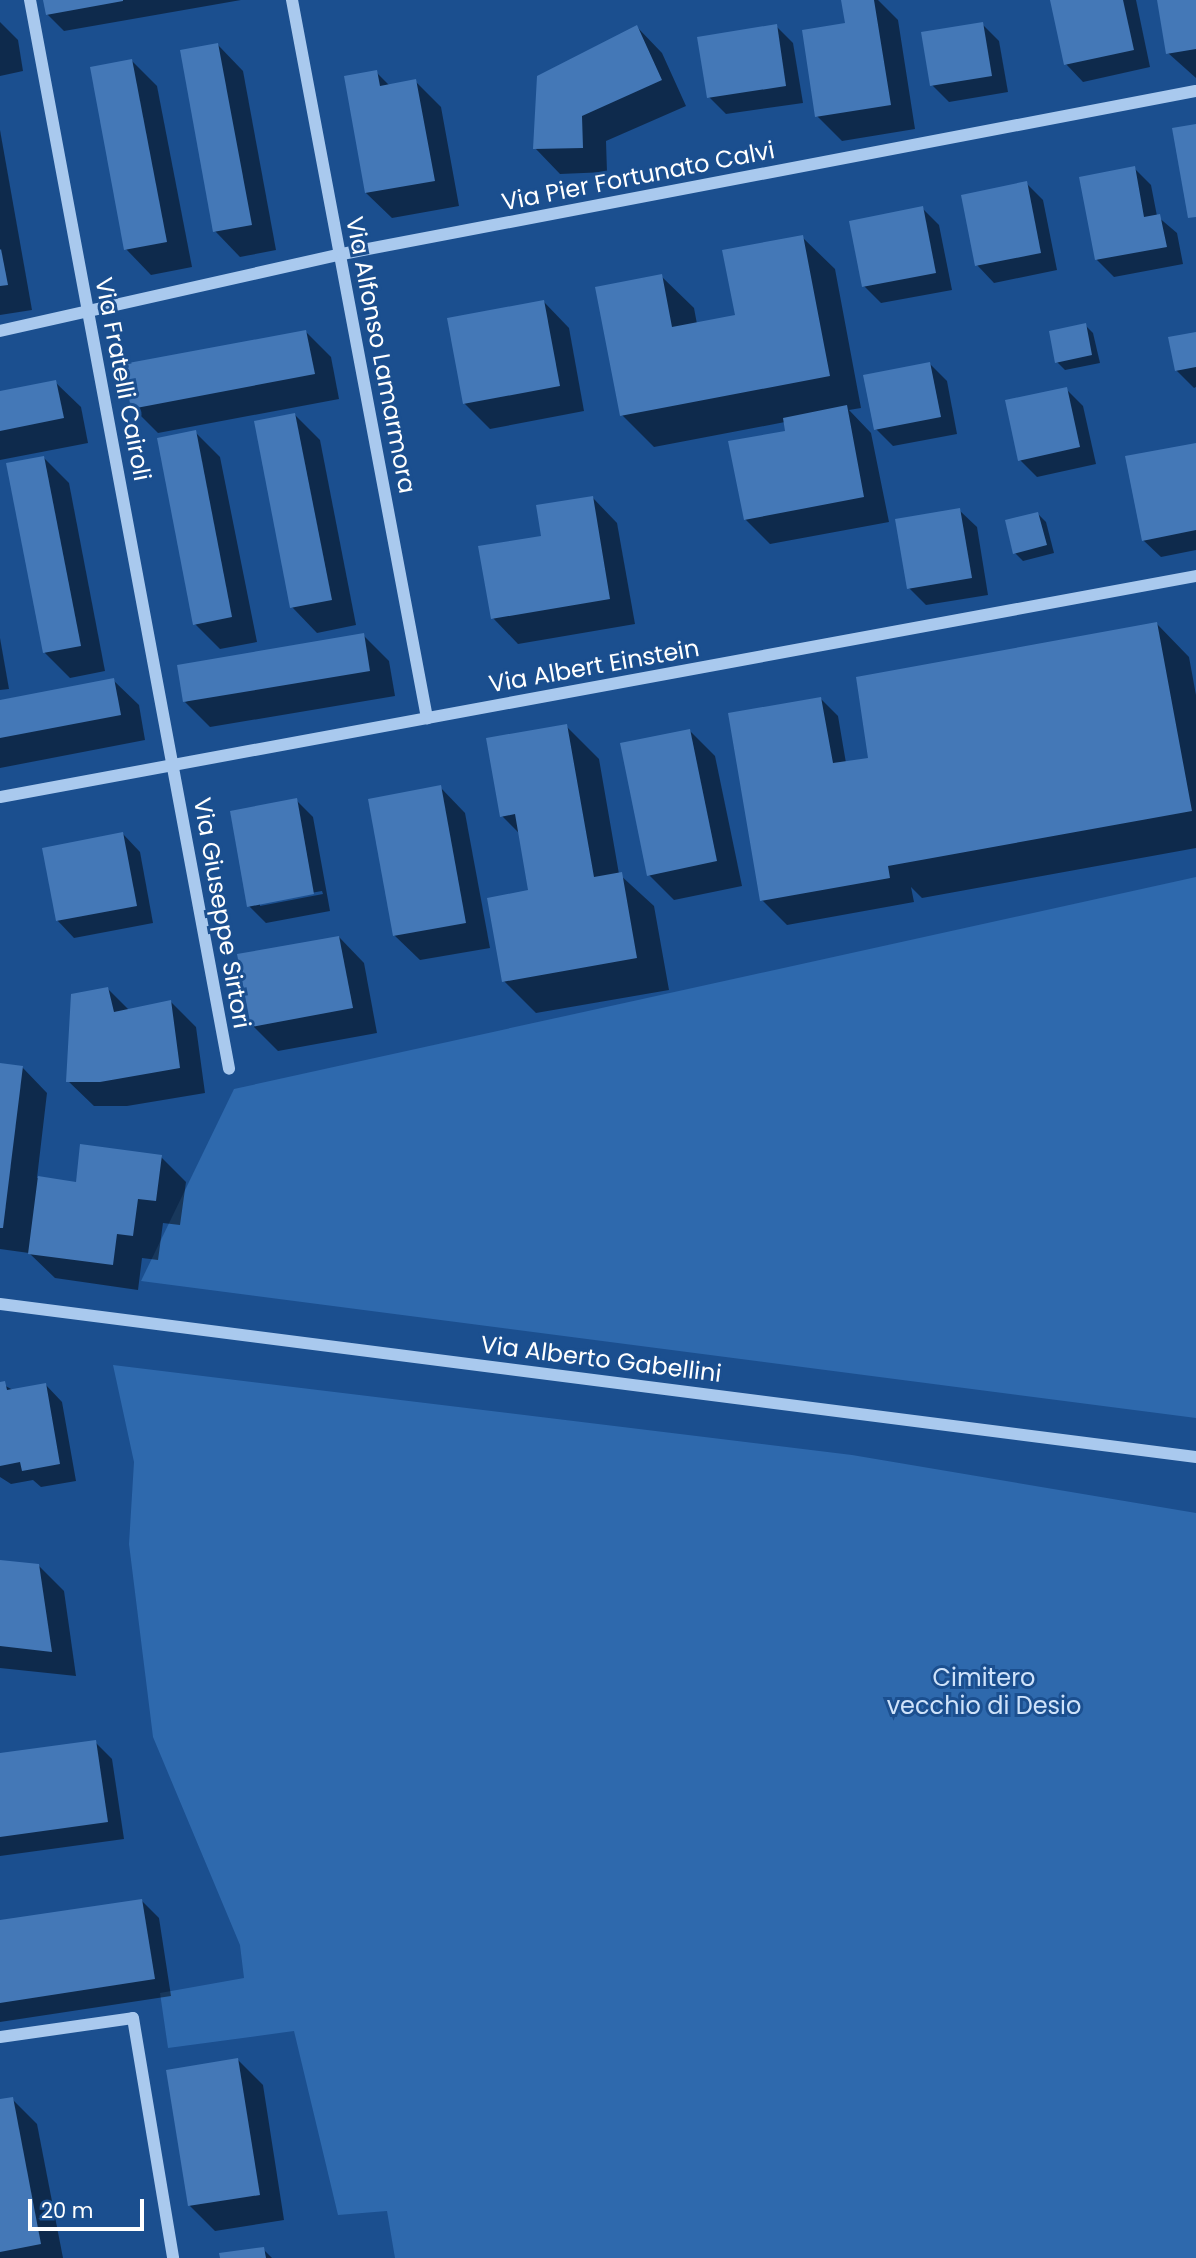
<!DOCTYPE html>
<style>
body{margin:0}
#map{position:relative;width:1196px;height:2258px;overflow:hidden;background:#1b4f8f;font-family:Poppins,sans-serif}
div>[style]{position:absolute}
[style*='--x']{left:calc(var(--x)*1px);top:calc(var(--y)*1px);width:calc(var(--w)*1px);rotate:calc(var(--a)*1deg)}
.green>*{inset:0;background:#2e69ad}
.shadow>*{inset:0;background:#0007}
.building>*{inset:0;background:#4478b7}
.minor>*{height:12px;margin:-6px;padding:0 6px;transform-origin:6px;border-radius:6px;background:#a9c9ee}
span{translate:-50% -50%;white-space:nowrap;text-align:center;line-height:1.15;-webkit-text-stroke:6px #1b4f8f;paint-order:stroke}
.street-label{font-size:24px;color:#fff}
.park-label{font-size:24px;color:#cfe3fa}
.scale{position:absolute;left:28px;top:2199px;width:116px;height:32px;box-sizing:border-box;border:4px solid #fff;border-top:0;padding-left:9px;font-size:21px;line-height:24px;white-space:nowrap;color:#fff;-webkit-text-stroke:5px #1b4f8f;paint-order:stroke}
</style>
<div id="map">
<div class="green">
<i style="clip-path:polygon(1196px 877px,1196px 1418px,141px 1281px,234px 1089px)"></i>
<i style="clip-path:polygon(113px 1365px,852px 1455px,1196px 1513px,1196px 2258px,395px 2258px,387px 2211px,338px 2215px,294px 2031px,168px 2048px,160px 1993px,244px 1978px,240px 1945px,153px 1737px,129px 1544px,134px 1462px)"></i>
</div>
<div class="shadow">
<i style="clip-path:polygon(45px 0,241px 0,64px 31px,47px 14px)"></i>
<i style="clip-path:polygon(843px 0,878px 0,898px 20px,915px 129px,842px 141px,817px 116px,847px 25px)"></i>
<i style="clip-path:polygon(1052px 0,1136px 0,1150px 67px,1083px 82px,1066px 64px)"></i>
<i style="clip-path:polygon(1159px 0,1196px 0,1196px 78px,1168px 53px)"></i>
<i style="clip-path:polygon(0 22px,18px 40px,23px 71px,0 76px)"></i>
<i style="clip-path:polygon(982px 24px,999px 41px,1008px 92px,949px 102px,932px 85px)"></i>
<i style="clip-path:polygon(776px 26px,793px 43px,803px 103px,726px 114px,709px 97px)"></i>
<i style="clip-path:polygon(637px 27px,662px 53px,686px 106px,606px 141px,607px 172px,560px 174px,535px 148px)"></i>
<i style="clip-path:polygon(218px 45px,243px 71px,276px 250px,240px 257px,215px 231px)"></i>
<i style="clip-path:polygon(132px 61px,157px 86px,192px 267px,151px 275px,126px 249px)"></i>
<i style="clip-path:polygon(376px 72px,390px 86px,415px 81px,441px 107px,459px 206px,392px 218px,366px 193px)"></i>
<i style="clip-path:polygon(0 130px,32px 310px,0 315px)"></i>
<i style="clip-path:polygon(1134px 168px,1151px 185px,1157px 216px,1177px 233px,1183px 264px,1114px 277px,1097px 260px)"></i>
<i style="clip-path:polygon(1026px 183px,1043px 200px,1057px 270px,994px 283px,977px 265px)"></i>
<i style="clip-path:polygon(922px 208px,939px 225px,952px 290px,881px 303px,864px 286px)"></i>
<i style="clip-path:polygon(802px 237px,835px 269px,861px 408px,849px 410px,871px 433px,889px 522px,770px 544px,745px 519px,787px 432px,785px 422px,654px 447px,622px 415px,661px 276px,694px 308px,697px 324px,737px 317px)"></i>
<i style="clip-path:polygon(544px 302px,569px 328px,584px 411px,490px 429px,464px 403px)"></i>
<i style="clip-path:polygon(1085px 325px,1093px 333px,1100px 363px,1065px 370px,1057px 362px)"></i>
<i style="clip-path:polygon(306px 332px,331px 357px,339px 399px,158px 433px,133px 408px)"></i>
<i style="clip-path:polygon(1196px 333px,1196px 387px,1194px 388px,1176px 370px)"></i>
<i style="clip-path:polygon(930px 364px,947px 381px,957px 434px,893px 446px,876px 429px)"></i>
<i style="clip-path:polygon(55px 382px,81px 407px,88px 443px,0 460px,0 393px)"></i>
<i style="clip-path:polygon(1066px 389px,1083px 406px,1096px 464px,1037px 477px,1020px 460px)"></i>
<i style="clip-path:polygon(295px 415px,320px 440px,356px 625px,317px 633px,292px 607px)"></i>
<i style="clip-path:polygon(195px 432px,220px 457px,257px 642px,220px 649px,195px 624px)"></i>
<i style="clip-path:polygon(1196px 445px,1196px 550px,1161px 557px,1143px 540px)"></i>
<i style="clip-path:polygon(44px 458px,69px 483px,105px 671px,70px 678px,45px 653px)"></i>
<i style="clip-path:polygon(592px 497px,617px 523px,635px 624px,518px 644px,493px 618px,543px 537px)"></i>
<i style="clip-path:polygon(959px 510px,977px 527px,988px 595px,926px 605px,909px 588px)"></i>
<i style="clip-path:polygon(1038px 514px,1046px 522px,1054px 553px,1023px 561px,1015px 553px)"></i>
<i style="clip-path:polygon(1157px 624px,1189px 657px,1196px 695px,1196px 848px,922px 898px,911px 887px,914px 902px,787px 925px,762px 900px,821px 699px,838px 716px,846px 763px,867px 760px)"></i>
<i style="clip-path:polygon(363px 635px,389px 661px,395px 696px,210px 727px,185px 702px)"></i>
<i style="clip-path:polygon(0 638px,9px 689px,0 690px)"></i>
<i style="clip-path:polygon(113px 680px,139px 705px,145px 740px,0 768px,0 702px)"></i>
<i style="clip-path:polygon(566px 726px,599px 759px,619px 874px,654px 906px,669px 990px,536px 1013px,504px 981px,530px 892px,521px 835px,502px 816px)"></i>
<i style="clip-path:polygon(690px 731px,715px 756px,742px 886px,674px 900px,649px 875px)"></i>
<i style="clip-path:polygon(440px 787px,465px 813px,490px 948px,420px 960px,394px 935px)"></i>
<i style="clip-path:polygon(evenodd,296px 800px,313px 817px,330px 911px,266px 923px,249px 906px,296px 800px,322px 891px,323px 894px,260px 906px,260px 902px,322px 891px)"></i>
<i style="clip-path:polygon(123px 834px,140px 852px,153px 923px,74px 938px,57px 920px)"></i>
<i style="clip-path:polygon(339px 937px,364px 963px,377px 1033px,278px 1051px,253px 1026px)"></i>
<i style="clip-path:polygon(108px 989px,129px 1010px,171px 1002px,196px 1027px,205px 1093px,127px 1106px,94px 1106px,68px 1081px)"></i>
<i style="clip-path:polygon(0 1065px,22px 1067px,47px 1093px,37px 1178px,77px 1184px,161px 1157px,186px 1182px,180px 1225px,163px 1223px,158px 1260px,142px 1258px,138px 1290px,55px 1278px,29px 1253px,0 1249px)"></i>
<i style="clip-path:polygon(0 1383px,13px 1390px,45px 1384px,62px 1402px,76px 1481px,41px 1487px,33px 1480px,11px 1484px,0 1477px)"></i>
<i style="clip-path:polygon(0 1562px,38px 1565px,64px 1591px,76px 1676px,0 1668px)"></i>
<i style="clip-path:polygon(95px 1742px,112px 1759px,124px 1839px,0 1856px,0 1755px)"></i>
<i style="clip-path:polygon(141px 1900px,159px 1918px,171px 1996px,0 2022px,0 1922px)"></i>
<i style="clip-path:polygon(238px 2060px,263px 2085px,284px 2220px,215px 2231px,190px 2206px)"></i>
<i style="clip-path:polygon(12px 2099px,37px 2124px,63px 2258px,0 2258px,0 2101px)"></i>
<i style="clip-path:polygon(263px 2249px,272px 2258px,222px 2258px)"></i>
</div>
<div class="building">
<i style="clip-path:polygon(43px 0,123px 0,123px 1px,46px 15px)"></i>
<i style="clip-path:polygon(841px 0,874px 0,891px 105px,815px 117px,802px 30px,845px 23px)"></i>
<i style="clip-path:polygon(1050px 0,1123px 0,1134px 50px,1064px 65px)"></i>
<i style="clip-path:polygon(1157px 0,1196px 0,1196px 49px,1166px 54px)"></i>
<i style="clip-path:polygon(983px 22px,992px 76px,930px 86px,921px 32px)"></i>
<i style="clip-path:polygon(777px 24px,786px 86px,707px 98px,697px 37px)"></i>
<i style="clip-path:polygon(637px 25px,662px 80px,582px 116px,583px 148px,533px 149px,537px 76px)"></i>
<i style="clip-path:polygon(218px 43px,252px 225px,213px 232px,180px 50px)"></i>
<i style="clip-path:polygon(132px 59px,167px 242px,124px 250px,90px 67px)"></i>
<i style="clip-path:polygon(377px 70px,380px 86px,416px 79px,435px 181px,365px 193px,344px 76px)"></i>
<i style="clip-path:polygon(1196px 124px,1196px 217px,1188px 218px,1172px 128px)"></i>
<i style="clip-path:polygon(1135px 166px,1144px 217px,1160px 214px,1167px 247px,1095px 260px,1079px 177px)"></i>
<i style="clip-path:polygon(1027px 181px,1041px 253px,975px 266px,961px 195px)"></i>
<i style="clip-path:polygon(923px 206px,936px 273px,862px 287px,849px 221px)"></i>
<i style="clip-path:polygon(803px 235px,830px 376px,620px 416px,595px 287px,662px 274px,672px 327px,735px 315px,722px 250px)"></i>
<i style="clip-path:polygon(1px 249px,8px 285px,0 286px,0 250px)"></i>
<i style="clip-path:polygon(544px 300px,560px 386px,463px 404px,447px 318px)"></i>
<i style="clip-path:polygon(1086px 323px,1092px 355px,1055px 363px,1049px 331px)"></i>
<i style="clip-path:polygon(306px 330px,315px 374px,131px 409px,123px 364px)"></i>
<i style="clip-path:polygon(1196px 332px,1196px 367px,1175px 371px,1168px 337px)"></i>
<i style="clip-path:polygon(930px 362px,941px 417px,874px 430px,863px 375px)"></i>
<i style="clip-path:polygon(56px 380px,64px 418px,0 431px,0 391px)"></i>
<i style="clip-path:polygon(1067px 387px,1080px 447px,1018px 461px,1005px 400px)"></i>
<i style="clip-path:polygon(847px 405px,864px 497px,744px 520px,728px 441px,785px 431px,783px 418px)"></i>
<i style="clip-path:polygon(295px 413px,332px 600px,290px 608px,254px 421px)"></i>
<i style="clip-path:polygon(196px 430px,232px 617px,193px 625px,157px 438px)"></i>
<i style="clip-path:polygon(1196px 443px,1196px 530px,1142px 541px,1125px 456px)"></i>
<i style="clip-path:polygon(44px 456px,81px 646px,43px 653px,6px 463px)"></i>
<i style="clip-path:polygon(593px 496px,610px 599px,491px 619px,478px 546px,541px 536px,536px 505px)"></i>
<i style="clip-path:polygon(960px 508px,972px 578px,907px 589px,895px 519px)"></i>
<i style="clip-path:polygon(1038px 512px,1047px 545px,1013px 554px,1005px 520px)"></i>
<i style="clip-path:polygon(1157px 622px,1192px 811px,888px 866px,890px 878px,760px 901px,728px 713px,821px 697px,833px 763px,868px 758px,856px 677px)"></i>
<i style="clip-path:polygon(364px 633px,370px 671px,183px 702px,177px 665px)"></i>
<i style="clip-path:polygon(114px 678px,121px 715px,0 738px,0 700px)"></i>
<i style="clip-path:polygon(567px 724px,594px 877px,622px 872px,637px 958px,502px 982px,487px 898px,528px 890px,515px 814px,500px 817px,486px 738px)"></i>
<i style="clip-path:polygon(690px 729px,717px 861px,647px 876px,620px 743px)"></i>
<i style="clip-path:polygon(441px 785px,466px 923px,393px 936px,368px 799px)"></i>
<i style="clip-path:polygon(297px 798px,314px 894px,247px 907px,230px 811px)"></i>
<i style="clip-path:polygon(123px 832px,137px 906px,56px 921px,42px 848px)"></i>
<i style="clip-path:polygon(339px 936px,353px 1008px,251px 1027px,237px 954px)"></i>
<i style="clip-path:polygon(108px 987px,114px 1012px,171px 1000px,180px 1068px,100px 1082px,66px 1082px,71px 994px)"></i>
<i style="clip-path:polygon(0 1063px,23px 1066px,3px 1228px,0 1228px)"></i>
<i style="clip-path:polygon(80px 1144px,162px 1155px,156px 1201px,138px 1199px,133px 1236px,117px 1234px,113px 1265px,28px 1254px,38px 1176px,76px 1182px)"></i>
<i style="clip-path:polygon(5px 1381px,7px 1390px,46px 1383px,60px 1464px,22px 1471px,20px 1462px,0 1466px,0 1382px)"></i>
<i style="clip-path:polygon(0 1560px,39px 1564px,52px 1652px,0 1646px)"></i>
<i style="clip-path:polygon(96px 1740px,108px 1822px,0 1837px,0 1753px)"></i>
<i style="clip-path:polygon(142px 1899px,155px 1979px,0 2003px,0 1920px)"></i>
<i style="clip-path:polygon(238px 2058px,260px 2195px,188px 2206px,166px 2070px)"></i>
<i style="clip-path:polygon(13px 2097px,41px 2244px,0 2252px,0 2099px)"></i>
<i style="clip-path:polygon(264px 2247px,266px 2258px,220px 2258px,219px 2253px)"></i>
</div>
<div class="minor">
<i style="--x:30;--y:0;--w:1087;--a:79.45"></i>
<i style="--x:292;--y:0;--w:731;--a:79.35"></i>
<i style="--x:0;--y:331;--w:351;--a:-12.7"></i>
<i style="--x:342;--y:254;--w:869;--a:-10.81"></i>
<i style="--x:0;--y:797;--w:1216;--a:-10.47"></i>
<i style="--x:0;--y:1304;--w:1206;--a:7.29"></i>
<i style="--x:0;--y:2037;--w:134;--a:-8.1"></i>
<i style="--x:133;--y:2018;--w:243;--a:80.5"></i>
</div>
<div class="street-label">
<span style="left:638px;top:176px;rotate:-11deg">Via Pier Fortunato Calvi</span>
<span style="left:381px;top:355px;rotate:79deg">Via Alfonso Lamarmora</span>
<span style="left:123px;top:379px;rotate:79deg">Via Fratelli Cairoli</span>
<span style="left:594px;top:666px;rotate:-10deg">Via Albert Einstein</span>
<span style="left:222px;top:913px;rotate:80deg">Via Giuseppe Sirtori</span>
<span style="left:601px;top:1359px;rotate:7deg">Via Alberto Gabellini</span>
</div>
<div class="park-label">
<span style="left:984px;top:1692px">Cimitero<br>vecchio di Desio</span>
</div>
<div class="scale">20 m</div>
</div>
